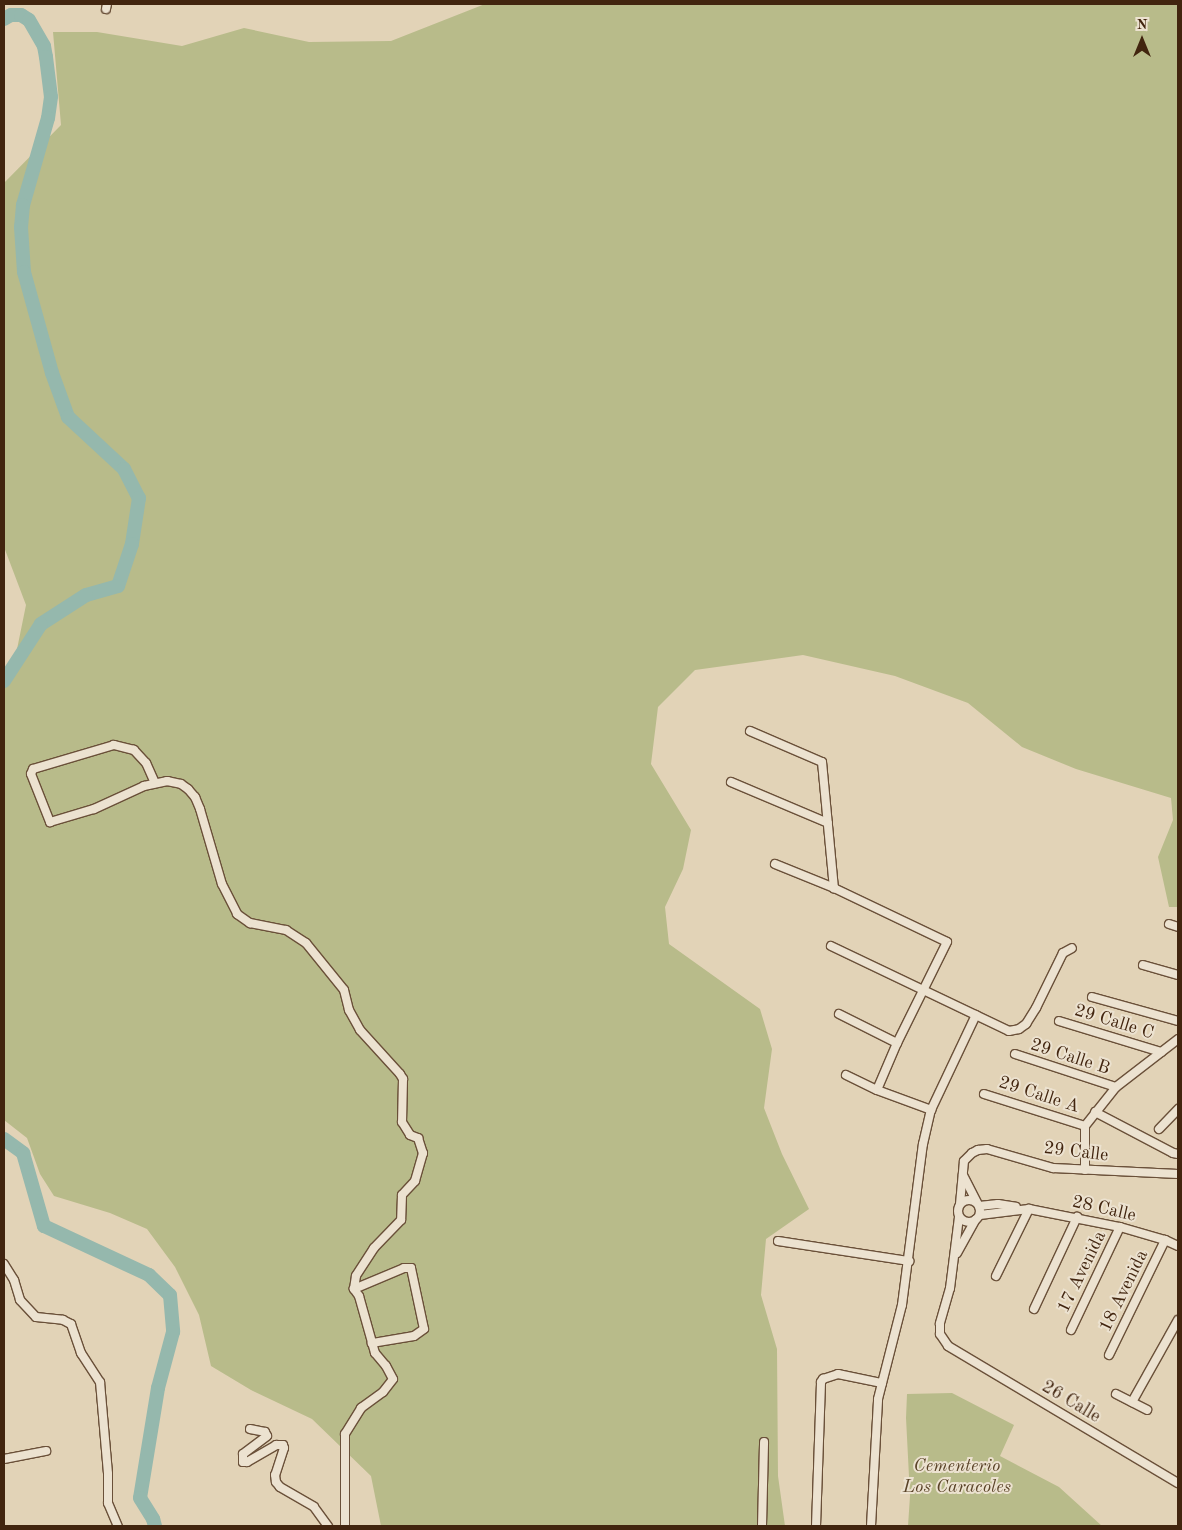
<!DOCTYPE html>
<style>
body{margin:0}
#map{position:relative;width:1182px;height:1530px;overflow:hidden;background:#e2d3b7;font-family:"Old Standard TT",serif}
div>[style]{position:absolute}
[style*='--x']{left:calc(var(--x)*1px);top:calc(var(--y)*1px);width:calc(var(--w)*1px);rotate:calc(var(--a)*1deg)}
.green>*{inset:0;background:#b8bb8a}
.river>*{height:14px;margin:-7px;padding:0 7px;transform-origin:7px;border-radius:7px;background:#95b8ad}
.roads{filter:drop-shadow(1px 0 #6a5039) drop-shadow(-1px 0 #6a5039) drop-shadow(0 1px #6a5039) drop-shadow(0 -1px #6a5039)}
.street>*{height:8px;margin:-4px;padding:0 4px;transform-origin:4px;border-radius:4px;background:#ece2d0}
.street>.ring{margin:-4px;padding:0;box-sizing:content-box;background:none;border:8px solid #ece2d0;border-radius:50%}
span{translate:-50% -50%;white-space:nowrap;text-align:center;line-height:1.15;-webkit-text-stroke:4px #ece2d0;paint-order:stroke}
.street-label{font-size:18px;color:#42250f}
.park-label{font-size:18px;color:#5a4328;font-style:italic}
.frame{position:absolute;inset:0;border:5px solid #42250f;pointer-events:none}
.north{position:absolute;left:1117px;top:15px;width:50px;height:50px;-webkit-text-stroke:4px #ece2d0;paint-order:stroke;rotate:0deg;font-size:14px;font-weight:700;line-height:20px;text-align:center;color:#42250f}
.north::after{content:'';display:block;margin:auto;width:18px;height:22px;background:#42250f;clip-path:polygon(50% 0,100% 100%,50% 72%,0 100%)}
</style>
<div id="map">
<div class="green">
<i style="clip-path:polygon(485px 4px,1178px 4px,1178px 907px,1169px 907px,1158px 857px,1173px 820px,1171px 798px,1076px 769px,1022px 747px,968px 703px,895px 676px,803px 655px,695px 670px,658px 707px,651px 764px,691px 830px,683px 869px,665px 907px,669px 944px,760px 1009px,772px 1049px,764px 1108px,782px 1154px,809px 1209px,766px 1239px,761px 1295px,777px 1349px,778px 1476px,785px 1526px,381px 1526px,371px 1476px,312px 1419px,251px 1390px,211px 1366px,199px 1315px,175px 1267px,147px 1229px,110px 1213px,54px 1196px,40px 1174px,27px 1138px,4px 1120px,4px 668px,15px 659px,26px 605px,4px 547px,4px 183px,61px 125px,53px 32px,97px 32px,182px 46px,244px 28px,309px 42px,391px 41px)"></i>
<i style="clip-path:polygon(952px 1393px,1014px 1425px,1000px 1456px,1059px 1487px,1102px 1526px,908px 1526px,910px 1496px,906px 1418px,907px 1394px)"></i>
</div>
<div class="river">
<i style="--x:4;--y:19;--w:8;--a:-30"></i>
<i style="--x:11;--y:15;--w:10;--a:0"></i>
<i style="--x:21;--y:15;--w:9;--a:32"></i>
<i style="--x:29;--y:20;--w:30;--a:60"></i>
<i style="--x:44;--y:46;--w:11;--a:80"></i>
<i style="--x:46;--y:57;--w:40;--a:82.9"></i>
<i style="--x:51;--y:97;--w:21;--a:98"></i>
<i style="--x:48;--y:118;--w:91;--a:106"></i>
<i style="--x:23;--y:205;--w:22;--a:95"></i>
<i style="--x:21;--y:227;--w:45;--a:86.2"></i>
<i style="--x:24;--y:272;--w:105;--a:74.5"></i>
<i style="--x:52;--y:373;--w:47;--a:70"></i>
<i style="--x:68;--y:417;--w:76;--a:42.9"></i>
<i style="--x:124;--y:469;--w:33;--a:63"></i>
<i style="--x:139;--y:498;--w:47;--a:98.7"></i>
<i style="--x:132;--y:544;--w:44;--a:108.4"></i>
<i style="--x:118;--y:586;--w:33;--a:164"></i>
<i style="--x:86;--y:595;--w:54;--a:147.2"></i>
<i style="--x:41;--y:624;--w:68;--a:123"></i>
<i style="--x:4;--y:1139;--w:24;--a:36"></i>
<i style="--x:23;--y:1153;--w:76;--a:74"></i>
<i style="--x:44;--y:1226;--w:116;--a:25"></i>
<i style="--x:149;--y:1275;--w:29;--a:44"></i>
<i style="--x:170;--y:1295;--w:37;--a:85"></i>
<i style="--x:173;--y:1332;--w:58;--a:105"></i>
<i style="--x:158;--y:1388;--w:111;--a:99.3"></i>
<i style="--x:140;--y:1498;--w:25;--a:58"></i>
<i style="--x:153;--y:1519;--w:7;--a:74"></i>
</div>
<div class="roads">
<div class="street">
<i style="--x:106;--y:9;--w:5;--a:-79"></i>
<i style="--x:750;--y:731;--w:78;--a:23.3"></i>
<i style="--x:822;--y:762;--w:127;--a:84.6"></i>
<i style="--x:731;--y:782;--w:105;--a:22.9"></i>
<i style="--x:155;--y:783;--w:22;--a:-114"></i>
<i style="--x:146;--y:763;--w:18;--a:-133"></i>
<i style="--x:134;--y:750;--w:21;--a:-166"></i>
<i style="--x:114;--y:745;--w:84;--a:163.5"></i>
<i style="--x:33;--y:769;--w:5;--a:112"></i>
<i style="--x:31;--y:774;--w:52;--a:68.4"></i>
<i style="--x:50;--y:822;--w:46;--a:-16.5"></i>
<i style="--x:94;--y:809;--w:55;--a:-24.7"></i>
<i style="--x:144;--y:786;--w:24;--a:-12"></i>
<i style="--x:167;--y:781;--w:14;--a:12"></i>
<i style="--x:181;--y:784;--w:9;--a:36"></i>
<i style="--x:188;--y:789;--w:11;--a:49"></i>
<i style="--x:195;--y:797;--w:13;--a:67"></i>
<i style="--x:200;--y:809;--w:78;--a:73.7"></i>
<i style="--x:222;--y:884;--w:34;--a:63"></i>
<i style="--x:237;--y:914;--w:16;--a:35"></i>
<i style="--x:250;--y:923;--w:37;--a:11"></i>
<i style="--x:286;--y:930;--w:24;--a:33"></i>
<i style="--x:306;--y:943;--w:60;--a:51"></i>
<i style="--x:344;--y:990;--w:21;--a:76"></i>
<i style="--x:349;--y:1010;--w:23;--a:61"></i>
<i style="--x:360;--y:1030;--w:59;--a:47.7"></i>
<i style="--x:400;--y:1074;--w:6;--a:59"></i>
<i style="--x:403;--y:1079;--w:43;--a:91.3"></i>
<i style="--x:402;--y:1122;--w:15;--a:58"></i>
<i style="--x:410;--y:1135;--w:9;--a:21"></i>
<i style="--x:418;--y:1138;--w:16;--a:72"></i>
<i style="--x:423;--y:1153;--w:29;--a:106"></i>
<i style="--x:415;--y:1181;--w:19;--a:133"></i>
<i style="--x:402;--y:1195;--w:25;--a:92"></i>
<i style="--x:401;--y:1220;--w:39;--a:134"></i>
<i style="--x:374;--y:1248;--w:33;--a:123"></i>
<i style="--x:356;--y:1276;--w:13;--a:99"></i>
<i style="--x:775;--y:864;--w:64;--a:22.1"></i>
<i style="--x:834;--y:888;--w:125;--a:25.5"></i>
<i style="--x:947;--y:942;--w:113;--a:116.3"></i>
<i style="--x:897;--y:1043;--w:51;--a:113.1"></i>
<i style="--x:1169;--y:924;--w:9;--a:18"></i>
<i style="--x:831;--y:946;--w:197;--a:25.5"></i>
<i style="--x:1009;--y:1031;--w:10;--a:-11"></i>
<i style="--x:1019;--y:1029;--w:9;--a:-36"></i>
<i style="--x:1026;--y:1024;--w:19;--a:-58"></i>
<i style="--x:1036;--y:1008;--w:61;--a:-63.9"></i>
<i style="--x:1063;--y:953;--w:10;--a:-29"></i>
<i style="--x:1143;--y:965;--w:36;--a:16"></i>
<i style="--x:1092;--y:997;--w:89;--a:15.6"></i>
<i style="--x:839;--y:1014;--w:65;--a:26.6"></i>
<i style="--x:1059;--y:1021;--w:107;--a:16.9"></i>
<i style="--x:1015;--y:1054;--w:106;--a:18.1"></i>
<i style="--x:846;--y:1075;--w:34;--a:26"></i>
<i style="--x:877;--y:1090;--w:58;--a:20.3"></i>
<i style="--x:984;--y:1094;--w:106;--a:17.6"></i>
<i style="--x:1095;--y:1112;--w:88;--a:27.7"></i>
<i style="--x:1173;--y:1153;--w:5;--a:11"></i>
<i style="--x:1159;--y:1129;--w:28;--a:-46"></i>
<i style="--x:1085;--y:1170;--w:44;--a:-90"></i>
<i style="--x:1085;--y:1126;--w:50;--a:-51.5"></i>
<i style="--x:1116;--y:1087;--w:78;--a:-37.7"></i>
<i style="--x:963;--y:1175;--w:31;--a:63"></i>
<i class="ring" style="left:958px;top:1200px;width:14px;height:14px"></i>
<i style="--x:960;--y:1204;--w:43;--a:-84.7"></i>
<i style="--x:964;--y:1161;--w:11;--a:-45"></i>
<i style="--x:972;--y:1153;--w:7;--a:-27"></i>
<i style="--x:978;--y:1150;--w:9;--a:-6"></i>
<i style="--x:987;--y:1149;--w:69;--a:16.1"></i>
<i style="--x:1053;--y:1168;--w:125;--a:2.7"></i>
<i style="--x:979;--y:1206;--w:19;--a:-6"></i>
<i style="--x:998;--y:1204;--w:18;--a:9"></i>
<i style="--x:980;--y:1215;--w:49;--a:-7"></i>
<i style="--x:1029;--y:1209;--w:93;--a:11.2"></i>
<i style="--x:1120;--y:1227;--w:47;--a:16.1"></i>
<i style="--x:1165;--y:1240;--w:14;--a:25"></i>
<i style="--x:959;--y:1217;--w:72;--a:97.2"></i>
<i style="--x:950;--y:1288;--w:37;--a:106"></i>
<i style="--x:940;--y:1324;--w:10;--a:90"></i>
<i style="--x:940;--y:1334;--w:14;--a:56"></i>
<i style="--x:948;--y:1346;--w:268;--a:30.8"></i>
<i style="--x:778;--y:1241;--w:133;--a:8.7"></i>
<i style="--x:957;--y:1253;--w:38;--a:-61"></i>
<i style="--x:4;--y:1264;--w:19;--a:58"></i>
<i style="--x:14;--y:1280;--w:21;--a:73"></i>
<i style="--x:20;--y:1300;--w:23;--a:47"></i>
<i style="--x:36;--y:1317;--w:27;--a:6"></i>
<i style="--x:63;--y:1320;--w:9;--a:27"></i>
<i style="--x:71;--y:1324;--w:31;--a:71"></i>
<i style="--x:81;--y:1353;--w:35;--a:57"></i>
<i style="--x:100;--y:1382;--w:92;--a:85"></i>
<i style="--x:108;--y:1474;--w:29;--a:90"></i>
<i style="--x:108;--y:1503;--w:25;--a:67"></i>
<i style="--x:996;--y:1276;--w:75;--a:-63.8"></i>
<i style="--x:354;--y:1289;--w:54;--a:-22.8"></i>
<i style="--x:404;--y:1268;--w:7;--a:0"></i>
<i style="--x:411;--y:1268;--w:62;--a:78"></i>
<i style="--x:424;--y:1329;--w:12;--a:145"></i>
<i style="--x:414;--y:1336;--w:43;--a:170.5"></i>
<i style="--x:1034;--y:1309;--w:102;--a:-64.9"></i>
<i style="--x:1071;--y:1330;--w:114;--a:-64.6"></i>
<i style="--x:1109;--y:1355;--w:128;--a:-64"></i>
<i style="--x:1116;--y:1394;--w:35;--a:27"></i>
<i style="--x:1132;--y:1402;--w:94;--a:-60.7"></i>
<i style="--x:250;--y:1429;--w:15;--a:11"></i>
<i style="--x:265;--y:1432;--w:4;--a:63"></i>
<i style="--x:267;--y:1436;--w:30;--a:143"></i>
<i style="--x:243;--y:1454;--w:8;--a:90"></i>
<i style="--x:243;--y:1462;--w:4;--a:0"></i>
<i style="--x:247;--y:1462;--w:34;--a:-30"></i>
<i style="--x:276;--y:1445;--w:7;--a:0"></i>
<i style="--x:283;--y:1445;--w:3;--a:72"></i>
<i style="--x:284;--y:1448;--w:28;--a:108"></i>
<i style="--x:275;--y:1475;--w:7;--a:82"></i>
<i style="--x:276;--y:1482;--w:6;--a:51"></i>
<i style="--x:280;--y:1487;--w:39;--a:30"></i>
<i style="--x:314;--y:1507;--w:24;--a:54"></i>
<i style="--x:4;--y:1459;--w:43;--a:-10.8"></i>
<i style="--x:345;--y:1526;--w:92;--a:-90"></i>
<i style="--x:345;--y:1434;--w:31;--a:-58"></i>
<i style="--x:361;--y:1408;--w:27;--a:-36"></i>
<i style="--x:383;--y:1392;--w:16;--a:-52"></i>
<i style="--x:393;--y:1379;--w:15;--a:-118"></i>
<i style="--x:386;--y:1366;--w:17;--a:-130"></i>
<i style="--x:375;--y:1353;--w:59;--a:-105.7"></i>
<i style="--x:359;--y:1296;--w:9;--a:-126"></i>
<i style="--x:762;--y:1526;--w:84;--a:-88.6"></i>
<i style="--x:816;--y:1526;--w:144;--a:-88"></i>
<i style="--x:821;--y:1382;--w:4;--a:-56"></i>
<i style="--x:823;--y:1379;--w:16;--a:-18"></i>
<i style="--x:838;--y:1374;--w:45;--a:11.6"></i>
<i style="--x:871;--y:1526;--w:127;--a:-86.8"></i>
<i style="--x:878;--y:1399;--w:97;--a:-75.7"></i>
<i style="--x:902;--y:1305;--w:162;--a:-82.6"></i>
<i style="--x:923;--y:1144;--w:35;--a:-77"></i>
<i style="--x:931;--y:1110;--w:105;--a:-64.7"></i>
</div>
</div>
<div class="street-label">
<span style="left:1114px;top:1022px;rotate:17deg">29 Calle C</span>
<span style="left:1070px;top:1057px;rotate:18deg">29 Calle B</span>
<span style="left:1039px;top:1095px;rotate:18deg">29 Calle A</span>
<span style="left:1076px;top:1152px;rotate:7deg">29 Calle</span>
<span style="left:1104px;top:1209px;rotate:13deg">28 Calle</span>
<span style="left:1082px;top:1272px;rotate:-64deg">17 Avenida</span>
<span style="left:1124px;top:1291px;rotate:-64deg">18 Avenida</span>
<span style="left:1071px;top:1402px;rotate:31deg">26 Calle</span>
</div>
<div class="park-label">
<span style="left:957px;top:1477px">Cementerio<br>Los Caracoles</span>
</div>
<div class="frame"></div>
<div class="north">N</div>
</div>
